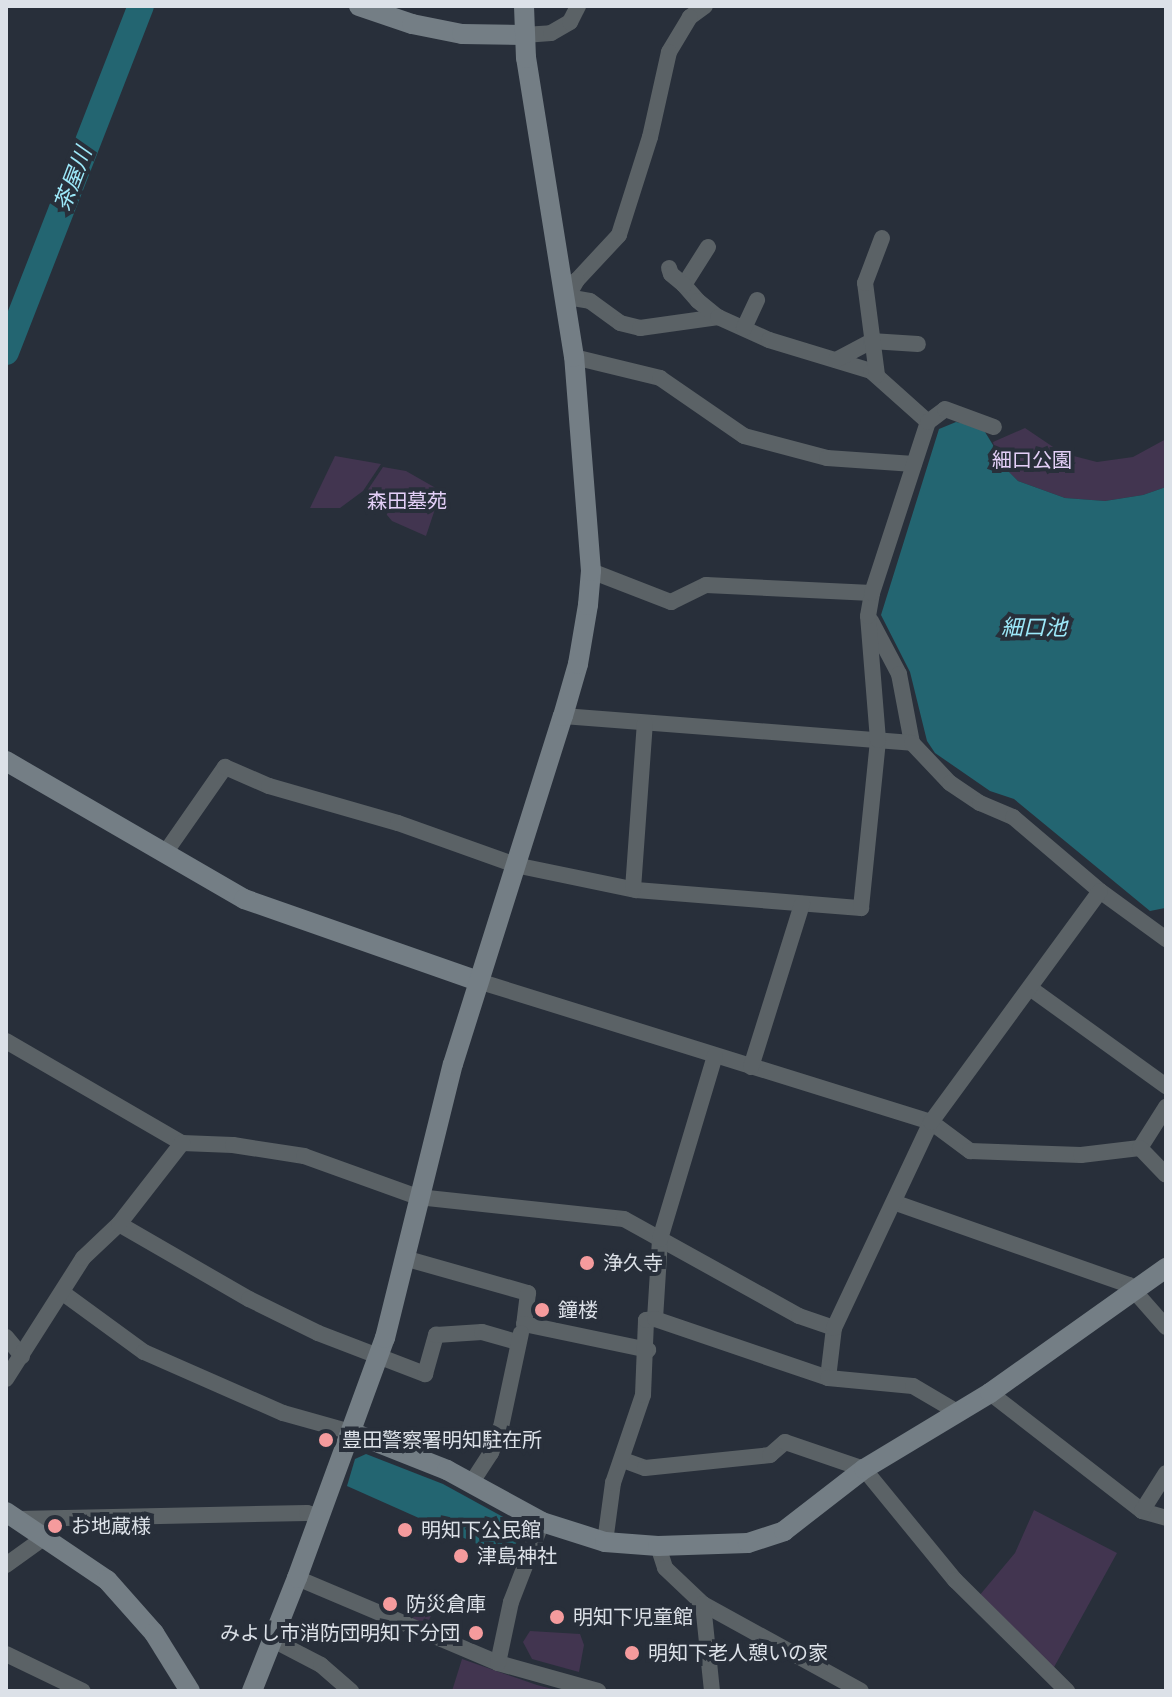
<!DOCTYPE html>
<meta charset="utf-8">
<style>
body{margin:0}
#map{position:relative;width:1172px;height:1697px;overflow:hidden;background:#282f3a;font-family:Montserrat,"Noto Sans JP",sans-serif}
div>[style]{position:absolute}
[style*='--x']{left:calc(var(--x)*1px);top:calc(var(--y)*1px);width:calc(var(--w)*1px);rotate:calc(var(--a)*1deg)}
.green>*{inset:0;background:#423550}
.water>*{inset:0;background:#236571}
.river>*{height:26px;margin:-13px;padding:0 13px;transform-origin:13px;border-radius:13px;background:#236571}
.street>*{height:16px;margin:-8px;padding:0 8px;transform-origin:8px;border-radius:8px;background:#5b6266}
.secondary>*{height:20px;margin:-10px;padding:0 10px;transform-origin:10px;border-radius:10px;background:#747e85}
.dots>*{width:22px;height:22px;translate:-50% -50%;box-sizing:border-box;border:4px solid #282f3a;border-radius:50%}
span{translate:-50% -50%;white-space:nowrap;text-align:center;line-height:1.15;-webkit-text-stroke:8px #282f3a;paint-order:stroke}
.park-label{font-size:20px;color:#e3cff7}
.poi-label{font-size:20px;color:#dce1e8}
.left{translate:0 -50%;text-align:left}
.right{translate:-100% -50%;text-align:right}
.water-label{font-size:22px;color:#9de9fa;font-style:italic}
.frame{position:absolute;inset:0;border:8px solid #dce1e8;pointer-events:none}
</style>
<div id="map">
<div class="green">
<i style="clip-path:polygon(1025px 428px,1062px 453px,1097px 462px,1133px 457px,1166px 439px,1166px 487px,1143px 495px,1105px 501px,1065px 498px,1018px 481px,989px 453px,995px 450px,993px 442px)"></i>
<i style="clip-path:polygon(335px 456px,381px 464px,363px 491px,340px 508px,310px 508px)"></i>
<i style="clip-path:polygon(383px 467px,406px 471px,441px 491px,426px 536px,392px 521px,367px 491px)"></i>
<i style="clip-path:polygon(1034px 1510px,1117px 1553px,1053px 1669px,979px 1596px,1015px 1553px)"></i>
<i style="clip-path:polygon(413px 1597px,435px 1606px,427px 1625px,405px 1615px)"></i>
<i style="clip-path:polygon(530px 1631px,580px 1634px,584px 1645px,579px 1672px,532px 1659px,523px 1642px)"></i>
<i style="clip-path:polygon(462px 1659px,537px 1685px,560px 1691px,452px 1691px)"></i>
</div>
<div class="water">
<i style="clip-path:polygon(956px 422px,982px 427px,996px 450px,990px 453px,1018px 481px,1065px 498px,1105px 501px,1143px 495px,1166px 487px,1165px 908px,1150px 911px,1014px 799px,990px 791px,935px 753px,927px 741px,910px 672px,881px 615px,939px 429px)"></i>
<i style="clip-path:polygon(366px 1454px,443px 1484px,516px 1524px,518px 1538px,511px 1559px,347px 1486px,355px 1459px)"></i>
</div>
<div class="river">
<i style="--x:6;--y:352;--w:371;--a:-68.7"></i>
</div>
<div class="street">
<i style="--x:705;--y:6;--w:19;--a:144"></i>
<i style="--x:690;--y:17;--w:41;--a:121"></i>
<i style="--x:669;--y:52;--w:87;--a:102.6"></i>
<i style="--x:650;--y:137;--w:103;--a:107.6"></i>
<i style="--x:619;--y:235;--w:62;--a:133"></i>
<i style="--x:577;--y:280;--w:20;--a:120"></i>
<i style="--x:567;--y:297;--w:23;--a:10"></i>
<i style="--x:590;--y:301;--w:37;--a:36"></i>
<i style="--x:620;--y:323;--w:21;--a:14"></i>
<i style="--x:640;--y:328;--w:79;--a:-8"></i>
<i style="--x:524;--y:35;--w:27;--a:-4"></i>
<i style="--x:551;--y:33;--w:22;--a:-30"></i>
<i style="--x:570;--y:22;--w:18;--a:-63"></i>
<i style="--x:708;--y:247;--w:45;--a:122.3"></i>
<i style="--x:684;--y:285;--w:21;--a:49"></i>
<i style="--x:698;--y:301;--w:26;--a:39"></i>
<i style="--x:718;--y:317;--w:56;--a:24.3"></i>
<i style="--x:769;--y:340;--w:107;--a:16.9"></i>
<i style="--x:871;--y:371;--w:76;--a:41.8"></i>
<i style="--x:669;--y:268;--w:6;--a:72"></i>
<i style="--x:671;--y:274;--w:17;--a:40"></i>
<i style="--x:744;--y:328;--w:31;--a:-65"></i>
<i style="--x:574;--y:357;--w:89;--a:13.7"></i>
<i style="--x:660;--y:378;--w:102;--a:34.6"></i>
<i style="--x:744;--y:436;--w:86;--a:14.8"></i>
<i style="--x:827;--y:458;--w:87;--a:3.9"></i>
<i style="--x:836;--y:360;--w:40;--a:-28"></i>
<i style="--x:871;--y:341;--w:47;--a:3.7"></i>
<i style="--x:877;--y:375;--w:93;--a:-97.4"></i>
<i style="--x:865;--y:283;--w:48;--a:-69.3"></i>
<i style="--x:591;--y:571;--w:86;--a:21.2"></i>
<i style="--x:671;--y:602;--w:39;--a:-26"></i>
<i style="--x:706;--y:585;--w:166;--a:2.8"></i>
<i style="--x:871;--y:621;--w:60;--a:62.2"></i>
<i style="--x:899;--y:674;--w:70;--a:79.3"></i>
<i style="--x:563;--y:716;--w:350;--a:4.4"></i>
<i style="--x:912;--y:743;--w:55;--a:46.5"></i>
<i style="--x:950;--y:783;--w:36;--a:34"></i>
<i style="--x:980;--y:803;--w:36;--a:23"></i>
<i style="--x:1013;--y:817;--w:114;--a:40.4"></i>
<i style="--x:1100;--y:891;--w:82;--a:36"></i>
<i style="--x:165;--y:853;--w:105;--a:-55.1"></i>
<i style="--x:225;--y:767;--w:48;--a:23.4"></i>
<i style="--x:269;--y:786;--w:134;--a:16"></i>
<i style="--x:398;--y:823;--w:124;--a:19.7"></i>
<i style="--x:515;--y:865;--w:124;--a:11.7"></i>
<i style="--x:636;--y:890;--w:226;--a:4.6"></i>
<i style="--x:861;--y:908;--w:169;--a:-84.2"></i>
<i style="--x:878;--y:740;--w:124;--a:-94.6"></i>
<i style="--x:868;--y:616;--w:23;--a:-80"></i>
<i style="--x:872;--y:593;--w:180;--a:-71.9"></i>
<i style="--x:928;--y:422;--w:21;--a:-37"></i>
<i style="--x:945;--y:409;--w:52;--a:20.2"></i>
<i style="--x:633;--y:889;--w:166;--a:-85.9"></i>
<i style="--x:478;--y:981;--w:474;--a:17.3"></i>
<i style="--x:931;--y:1122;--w:49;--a:36.6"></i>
<i style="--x:970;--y:1151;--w:111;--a:2.1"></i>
<i style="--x:1081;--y:1155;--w:59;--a:-6.8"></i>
<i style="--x:1030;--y:988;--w:168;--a:35.8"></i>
<i style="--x:6;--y:1041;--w:203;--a:30.1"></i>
<i style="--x:182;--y:1143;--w:51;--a:2.2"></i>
<i style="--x:233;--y:1145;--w:72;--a:8.8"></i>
<i style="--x:304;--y:1156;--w:121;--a:19.8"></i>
<i style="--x:418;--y:1197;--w:207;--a:6.1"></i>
<i style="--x:624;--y:1219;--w:200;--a:29"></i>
<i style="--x:799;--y:1316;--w:37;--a:19"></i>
<i style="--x:751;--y:1067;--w:171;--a:-72.6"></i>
<i style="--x:1140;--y:1148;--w:49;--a:-57.6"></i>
<i style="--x:1140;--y:1148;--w:37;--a:46"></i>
<i style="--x:896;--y:1203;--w:247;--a:19.4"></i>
<i style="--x:1129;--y:1285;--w:56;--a:48.6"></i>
<i style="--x:119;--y:1224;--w:150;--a:30"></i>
<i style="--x:249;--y:1299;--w:77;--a:26.2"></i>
<i style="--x:318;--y:1333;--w:115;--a:21"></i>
<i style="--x:425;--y:1374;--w:41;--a:-74.2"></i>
<i style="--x:436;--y:1335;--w:46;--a:-3.7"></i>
<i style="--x:482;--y:1332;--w:37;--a:16"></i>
<i style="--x:404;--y:1258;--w:129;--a:15.8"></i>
<i style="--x:528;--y:1293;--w:31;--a:97"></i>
<i style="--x:524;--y:1324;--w:127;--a:11.8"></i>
<i style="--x:63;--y:1293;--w:100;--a:36.1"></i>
<i style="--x:144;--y:1352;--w:152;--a:23.7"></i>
<i style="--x:283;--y:1413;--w:71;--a:15.6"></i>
<i style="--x:655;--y:1319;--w:80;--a:-86.4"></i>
<i style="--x:660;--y:1239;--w:191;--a:-73.3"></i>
<i style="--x:6;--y:1337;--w:25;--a:50"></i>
<i style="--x:828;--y:1378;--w:50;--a:-83.2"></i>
<i style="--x:834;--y:1328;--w:228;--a:-64.8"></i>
<i style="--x:931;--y:1122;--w:286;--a:-53.8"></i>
<i style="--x:6;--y:1379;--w:143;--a:-57.5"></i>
<i style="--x:83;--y:1258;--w:50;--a:-43.4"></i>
<i style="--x:119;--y:1224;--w:103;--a:-52.1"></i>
<i style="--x:990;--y:1393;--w:192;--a:37.8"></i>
<i style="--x:1142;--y:1511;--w:25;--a:16"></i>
<i style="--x:623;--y:1460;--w:23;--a:20"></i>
<i style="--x:645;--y:1468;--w:126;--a:-5.9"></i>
<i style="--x:770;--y:1455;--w:20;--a:-41"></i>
<i style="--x:785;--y:1442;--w:83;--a:18.9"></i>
<i style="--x:864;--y:1469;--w:144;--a:50.7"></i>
<i style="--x:955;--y:1580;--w:158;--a:44.7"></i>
<i style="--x:472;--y:1482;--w:35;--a:-57"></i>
<i style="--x:491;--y:1453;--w:28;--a:-69"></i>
<i style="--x:501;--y:1427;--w:96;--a:-78"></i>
<i style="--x:1142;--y:1511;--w:45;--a:-57.7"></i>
<i style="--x:17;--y:1519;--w:290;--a:-1.2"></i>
<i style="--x:307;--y:1513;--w:12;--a:14"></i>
<i style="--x:605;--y:1542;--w:60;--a:-82.3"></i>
<i style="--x:613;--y:1483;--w:93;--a:-71.2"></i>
<i style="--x:643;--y:1395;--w:75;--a:-87.7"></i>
<i style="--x:646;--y:1320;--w:9;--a:-6"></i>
<i style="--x:655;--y:1319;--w:183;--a:18.8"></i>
<i style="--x:828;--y:1378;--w:85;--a:5.4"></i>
<i style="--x:913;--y:1386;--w:53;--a:30.4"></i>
<i style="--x:658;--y:1546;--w:23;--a:72"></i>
<i style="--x:665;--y:1568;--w:52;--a:43.5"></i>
<i style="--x:703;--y:1604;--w:180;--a:28.8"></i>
<i style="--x:6;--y:1565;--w:48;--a:-35.7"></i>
<i style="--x:297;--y:1578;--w:218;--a:22.9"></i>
<i style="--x:498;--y:1663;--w:104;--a:15.6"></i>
<i style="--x:703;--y:1604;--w:87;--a:84.1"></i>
<i style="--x:273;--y:1640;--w:54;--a:27.5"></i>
<i style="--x:321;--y:1665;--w:40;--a:41"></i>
<i style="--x:6;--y:1654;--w:85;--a:25.7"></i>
<i style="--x:498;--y:1663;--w:62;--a:-78"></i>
<i style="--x:511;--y:1602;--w:86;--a:-68.8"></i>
</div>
<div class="secondary">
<i style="--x:359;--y:6;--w:56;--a:18.8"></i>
<i style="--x:412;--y:24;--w:51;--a:11.3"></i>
<i style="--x:462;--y:34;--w:62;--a:0.9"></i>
<i style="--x:6;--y:761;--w:275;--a:30.1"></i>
<i style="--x:244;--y:899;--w:248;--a:19.3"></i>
<i style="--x:351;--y:1432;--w:103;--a:21.6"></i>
<i style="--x:447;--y:1470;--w:108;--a:28.7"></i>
<i style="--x:542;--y:1522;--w:66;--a:17.6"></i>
<i style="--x:605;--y:1542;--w:53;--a:4.3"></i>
<i style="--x:658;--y:1546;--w:90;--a:-1.9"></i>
<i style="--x:748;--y:1543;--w:38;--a:-18"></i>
<i style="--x:784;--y:1531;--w:101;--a:-37.8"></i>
<i style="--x:864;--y:1469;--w:147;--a:-31.1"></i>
<i style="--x:990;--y:1393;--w:216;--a:-35.4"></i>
<i style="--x:6;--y:1512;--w:122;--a:34"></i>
<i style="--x:107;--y:1580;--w:71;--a:48.4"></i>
<i style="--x:154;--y:1633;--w:68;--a:58.2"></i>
<i style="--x:252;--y:1691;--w:122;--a:-68.3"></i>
<i style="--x:297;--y:1578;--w:256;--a:-69.9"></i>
<i style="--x:385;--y:1338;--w:282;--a:-76.1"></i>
<i style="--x:453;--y:1064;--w:365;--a:-72.5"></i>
<i style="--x:563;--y:716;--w:54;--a:-73.9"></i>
<i style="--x:578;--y:664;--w:60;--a:-80.4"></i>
<i style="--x:588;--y:605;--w:34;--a:-85"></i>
<i style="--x:591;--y:571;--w:215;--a:-94.5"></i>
<i style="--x:574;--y:357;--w:303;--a:-99.1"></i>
<i style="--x:526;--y:58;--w:52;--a:-92.2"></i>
</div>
<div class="dots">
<i style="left:587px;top:1263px;background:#f59b9d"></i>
<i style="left:542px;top:1310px;background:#f59b9d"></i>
<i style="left:326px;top:1440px;background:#f59b9d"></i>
<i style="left:55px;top:1526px;background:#f59b9d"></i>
<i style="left:405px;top:1530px;background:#f59b9d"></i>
<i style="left:461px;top:1556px;background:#f59b9d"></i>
<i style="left:390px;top:1604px;background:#f59b9d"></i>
<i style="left:557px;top:1617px;background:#f59b9d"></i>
<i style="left:476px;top:1633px;background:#f59b9d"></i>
<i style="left:632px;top:1653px;background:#f59b9d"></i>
</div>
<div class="park-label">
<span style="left:1032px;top:460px">細口公園</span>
<span style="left:407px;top:501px">森田墓苑</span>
</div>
<div class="poi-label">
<span class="left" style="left:603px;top:1263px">浄久寺</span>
<span class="left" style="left:558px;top:1310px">鐘楼</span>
<span class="left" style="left:342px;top:1440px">豊田警察署明知駐在所</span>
<span class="left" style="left:71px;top:1526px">お地蔵様</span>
<span class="left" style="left:421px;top:1530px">明知下公民館</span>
<span class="left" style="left:477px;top:1556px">津島神社</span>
<span class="left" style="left:406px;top:1604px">防災倉庫</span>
<span class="left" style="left:573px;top:1617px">明知下児童館</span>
<span class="right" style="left:460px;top:1633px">みよし市消防団明知下分団</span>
<span class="left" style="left:648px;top:1653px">明知下老人憩いの家</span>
</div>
<div class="water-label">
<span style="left:73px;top:179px;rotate:-69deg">茶屋川</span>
<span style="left:1034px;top:628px">細口池</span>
</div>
<div class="frame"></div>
</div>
